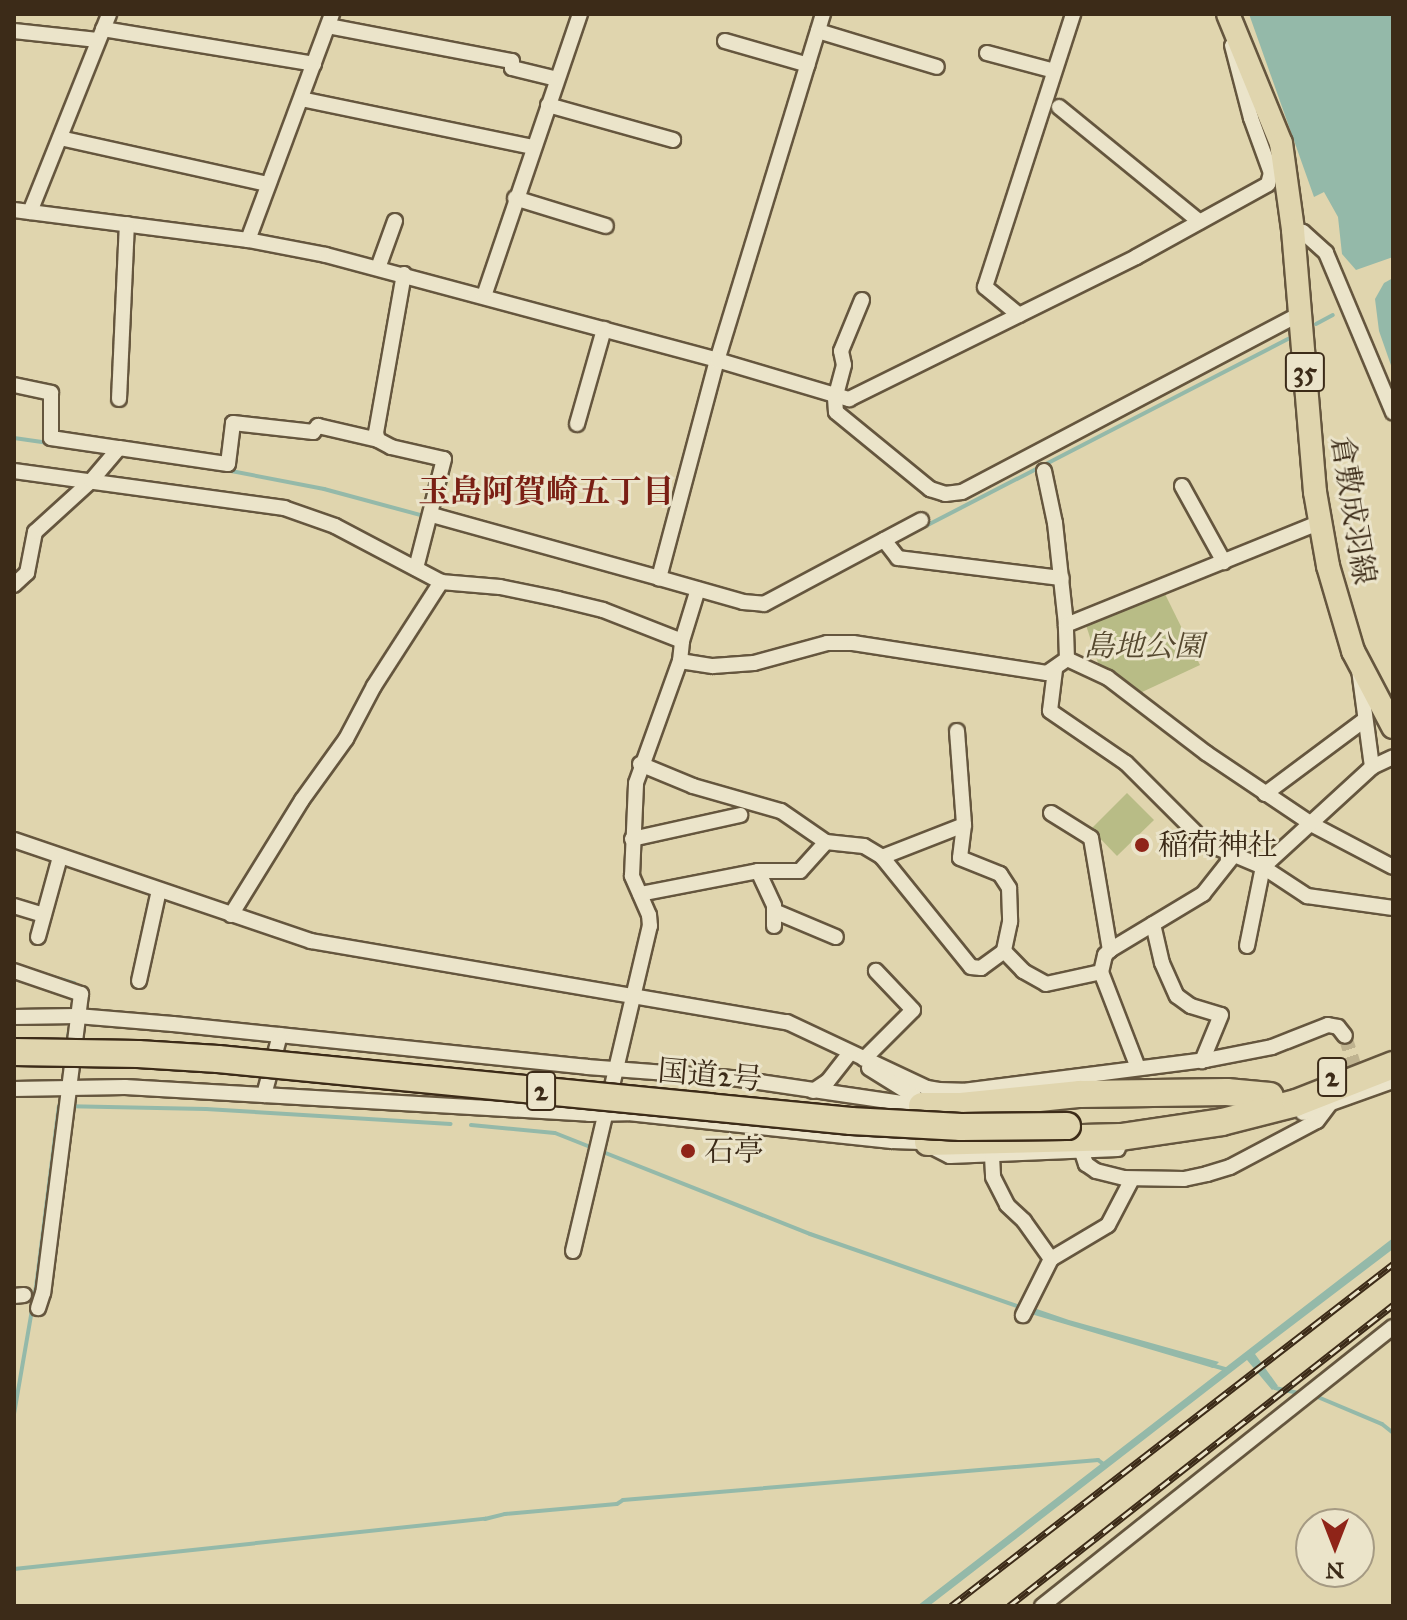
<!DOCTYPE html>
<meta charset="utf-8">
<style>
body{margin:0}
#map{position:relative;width:1407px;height:1620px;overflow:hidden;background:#e0d5ae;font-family:"IM FELL Great Primer","Noto Serif JP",serif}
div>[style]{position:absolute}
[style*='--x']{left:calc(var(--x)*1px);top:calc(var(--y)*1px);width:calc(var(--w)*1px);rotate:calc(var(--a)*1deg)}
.green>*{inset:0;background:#b8bc86}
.water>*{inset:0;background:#94b9a9}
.stream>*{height:4px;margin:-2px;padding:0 2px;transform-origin:2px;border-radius:2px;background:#94b9a9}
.street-tunnel>*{height:14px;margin-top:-7px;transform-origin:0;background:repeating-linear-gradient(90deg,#bfb390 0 14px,transparent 0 21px)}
.roads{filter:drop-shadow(2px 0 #65563e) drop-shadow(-2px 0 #65563e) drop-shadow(0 2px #65563e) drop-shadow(0 -2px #65563e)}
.street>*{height:14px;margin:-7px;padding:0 7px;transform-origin:7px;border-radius:7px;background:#ebe4ca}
.primary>*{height:22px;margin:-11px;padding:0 11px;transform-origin:11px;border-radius:11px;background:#e0d5ae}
.highway>*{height:26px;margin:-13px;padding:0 13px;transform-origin:13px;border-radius:13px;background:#e0d5ae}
.rail>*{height:7px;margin-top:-3.5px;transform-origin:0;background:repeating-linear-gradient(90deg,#ebe4ca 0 12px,#3c2b18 0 24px);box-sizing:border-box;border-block:2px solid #3c2b18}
.bridges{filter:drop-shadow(2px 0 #3c2b18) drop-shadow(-2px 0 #3c2b18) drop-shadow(0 2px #3c2b18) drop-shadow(0 -2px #3c2b18)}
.highway-bridge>*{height:26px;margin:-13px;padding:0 13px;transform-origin:13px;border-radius:13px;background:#e0d5ae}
.dots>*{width:22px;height:22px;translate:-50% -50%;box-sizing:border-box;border:4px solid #ebe4ca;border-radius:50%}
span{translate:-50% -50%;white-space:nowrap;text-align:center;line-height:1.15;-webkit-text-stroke:6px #ebe4ca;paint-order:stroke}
.shield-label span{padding:2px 6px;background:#ebe4ca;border:2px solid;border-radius:6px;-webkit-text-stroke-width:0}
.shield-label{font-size:28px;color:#3c2b18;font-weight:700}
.street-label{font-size:30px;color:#3c2b18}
.park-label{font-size:30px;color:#55482e;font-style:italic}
.poi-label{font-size:30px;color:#3c2b18}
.left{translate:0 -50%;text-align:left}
.neighbourhood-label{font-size:32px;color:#7a1f14;font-weight:700}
.frame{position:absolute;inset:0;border:16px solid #3c2b18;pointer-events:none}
.north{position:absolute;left:1295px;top:1508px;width:80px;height:80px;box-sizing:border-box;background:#ebe4ca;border:2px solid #a59a83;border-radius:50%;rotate:180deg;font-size:22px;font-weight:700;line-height:32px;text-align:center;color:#3c2b18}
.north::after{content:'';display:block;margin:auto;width:28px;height:36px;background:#8f2418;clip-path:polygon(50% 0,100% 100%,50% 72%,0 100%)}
</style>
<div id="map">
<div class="green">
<i style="clip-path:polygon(1165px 594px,1200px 665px,1140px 693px,1099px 666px,1086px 625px)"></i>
<i style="clip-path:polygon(1127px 793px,1154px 820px,1117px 856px,1091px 829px)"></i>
</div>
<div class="water">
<i style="clip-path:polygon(1249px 14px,1393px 14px,1393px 257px,1356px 270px,1342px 254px,1338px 217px,1324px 192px,1314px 197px)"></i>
<i style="clip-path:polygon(1393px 278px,1393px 371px,1379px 331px,1375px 299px,1384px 283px)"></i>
<i style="clip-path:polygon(1393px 1238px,1393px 1249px,1255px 1354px,1278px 1386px,1272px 1390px,1247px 1360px,929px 1606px,917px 1606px)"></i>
<i style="clip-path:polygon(1031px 1307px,1069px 1320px,1219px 1362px,1213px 1368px,1031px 1314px)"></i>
</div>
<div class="stream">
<i style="--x:1316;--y:324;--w:19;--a:-28"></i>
<i style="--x:14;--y:438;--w:37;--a:8"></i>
<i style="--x:226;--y:470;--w:100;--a:11"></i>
<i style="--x:324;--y:489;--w:108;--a:15.1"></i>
<i style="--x:916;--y:531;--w:419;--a:-27.3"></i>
<i style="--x:53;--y:977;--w:22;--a:16"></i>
<i style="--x:74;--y:983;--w:4;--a:90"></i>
<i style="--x:67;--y:1045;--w:15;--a:-82"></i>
<i style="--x:471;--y:1125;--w:84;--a:5.4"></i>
<i style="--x:555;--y:1133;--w:274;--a:21.6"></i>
<i style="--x:810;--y:1234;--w:225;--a:19.2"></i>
<i style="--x:1211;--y:1365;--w:19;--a:16"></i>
<i style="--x:1272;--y:1384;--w:5;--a:53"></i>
<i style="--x:1275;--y:1388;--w:30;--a:12"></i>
<i style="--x:1313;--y:1395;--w:75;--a:22.8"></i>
<i style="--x:1382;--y:1424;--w:14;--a:39"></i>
<i style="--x:14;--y:1414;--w:129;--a:-80.2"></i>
<i style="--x:36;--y:1287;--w:182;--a:-82.8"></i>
<i style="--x:59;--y:1106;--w:147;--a:1.2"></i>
<i style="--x:206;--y:1109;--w:245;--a:3.5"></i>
<i style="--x:14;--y:1569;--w:474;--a:-6.1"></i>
<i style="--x:485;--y:1519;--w:21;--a:-14"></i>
<i style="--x:505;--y:1514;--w:112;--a:-5.1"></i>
<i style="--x:617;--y:1504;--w:7;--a:-34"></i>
<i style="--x:623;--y:1500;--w:477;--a:-4.8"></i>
<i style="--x:1098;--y:1460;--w:9;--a:36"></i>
</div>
<div class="street-tunnel">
<i style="--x:1345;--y:1036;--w:47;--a:72.7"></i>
</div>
<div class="roads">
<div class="street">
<i style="--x:823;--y:14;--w:362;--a:107"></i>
<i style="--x:717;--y:360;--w:226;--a:104.9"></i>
<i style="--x:659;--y:578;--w:87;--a:15.9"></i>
<i style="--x:743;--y:602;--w:21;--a:5"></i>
<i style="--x:764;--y:604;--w:178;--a:-28.1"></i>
<i style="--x:328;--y:26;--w:187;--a:10.8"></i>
<i style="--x:512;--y:61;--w:7;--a:90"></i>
<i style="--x:512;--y:68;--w:46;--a:13.7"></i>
<i style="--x:103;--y:29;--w:214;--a:9.4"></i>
<i style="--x:14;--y:31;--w:84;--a:6.1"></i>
<i style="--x:818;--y:31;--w:124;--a:16.8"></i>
<i style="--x:725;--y:41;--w:86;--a:16.1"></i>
<i style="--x:987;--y:53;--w:69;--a:15"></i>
<i style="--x:301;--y:99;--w:236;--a:11.7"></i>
<i style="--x:548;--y:105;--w:130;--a:15.6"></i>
<i style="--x:1059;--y:107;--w:181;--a:39.2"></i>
<i style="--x:60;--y:138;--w:213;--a:12.5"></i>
<i style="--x:515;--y:198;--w:95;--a:17.1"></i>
<i style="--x:14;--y:210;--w:236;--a:7.3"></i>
<i style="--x:248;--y:240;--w:79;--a:10.9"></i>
<i style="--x:326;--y:255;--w:405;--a:15"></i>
<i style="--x:717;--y:360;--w:138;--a:16.5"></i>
<i style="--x:849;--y:399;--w:320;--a:-26.3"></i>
<i style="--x:1136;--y:257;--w:151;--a:-28.9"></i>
<i style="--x:1268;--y:184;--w:11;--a:-75"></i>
<i style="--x:1271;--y:173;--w:59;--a:-110"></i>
<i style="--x:1251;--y:118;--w:75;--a:-104.6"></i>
<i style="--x:30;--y:212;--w:213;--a:-68.2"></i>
<i style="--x:1293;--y:230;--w:10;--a:11"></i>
<i style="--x:1303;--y:232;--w:31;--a:42"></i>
<i style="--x:1326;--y:253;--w:173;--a:67.2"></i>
<i style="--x:248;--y:240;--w:241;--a:-69.6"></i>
<i style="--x:378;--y:268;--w:50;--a:-70.1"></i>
<i style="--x:404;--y:274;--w:161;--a:100"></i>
<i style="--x:376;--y:433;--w:7;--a:74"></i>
<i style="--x:378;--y:440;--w:15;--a:28"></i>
<i style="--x:391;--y:447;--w:54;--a:12.8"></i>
<i style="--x:444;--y:459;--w:113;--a:104.4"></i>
<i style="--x:484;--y:296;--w:298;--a:-71.2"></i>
<i style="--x:862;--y:300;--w:55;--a:112.4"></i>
<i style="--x:841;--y:351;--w:14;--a:78"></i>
<i style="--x:844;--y:365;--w:34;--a:105"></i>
<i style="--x:835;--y:398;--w:14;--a:86"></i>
<i style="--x:836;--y:412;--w:122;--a:39.3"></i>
<i style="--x:930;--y:489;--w:16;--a:18"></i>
<i style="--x:945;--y:494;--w:17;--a:-7"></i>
<i style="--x:962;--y:492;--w:382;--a:-27.8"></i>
<i style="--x:1019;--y:315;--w:44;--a:-140.5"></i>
<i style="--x:985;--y:287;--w:287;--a:-72.1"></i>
<i style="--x:14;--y:385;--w:38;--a:12"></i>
<i style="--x:51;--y:393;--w:45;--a:90"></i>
<i style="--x:51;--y:438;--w:69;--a:8.4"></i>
<i style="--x:119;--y:399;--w:175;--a:-87.4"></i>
<i style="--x:577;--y:424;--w:99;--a:-74.1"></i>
<i style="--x:14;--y:471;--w:273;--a:7.8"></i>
<i style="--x:284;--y:508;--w:54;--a:19.4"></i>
<i style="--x:335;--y:526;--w:120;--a:27.8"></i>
<i style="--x:441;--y:582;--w:59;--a:4.8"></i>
<i style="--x:500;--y:587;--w:59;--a:11.7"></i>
<i style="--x:558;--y:599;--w:46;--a:13.7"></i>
<i style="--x:603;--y:610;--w:85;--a:21.4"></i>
<i style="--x:1044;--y:471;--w:53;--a:78.1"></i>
<i style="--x:1055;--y:523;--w:103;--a:83.8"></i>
<i style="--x:1182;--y:486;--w:87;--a:61.1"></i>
<i style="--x:432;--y:515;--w:236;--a:15.5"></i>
<i style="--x:884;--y:540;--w:23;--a:52"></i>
<i style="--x:898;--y:558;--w:165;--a:7"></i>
<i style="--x:14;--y:585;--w:18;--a:-43"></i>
<i style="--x:27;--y:573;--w:42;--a:-79"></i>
<i style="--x:35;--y:532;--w:76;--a:-42.3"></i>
<i style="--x:91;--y:481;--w:43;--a:-49.7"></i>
<i style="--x:119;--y:448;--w:110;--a:8.4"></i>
<i style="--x:228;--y:464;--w:41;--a:-83"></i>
<i style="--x:233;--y:423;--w:81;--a:6.4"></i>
<i style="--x:313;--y:432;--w:8;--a:-50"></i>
<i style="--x:318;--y:426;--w:62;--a:13.1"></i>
<i style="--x:1067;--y:659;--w:45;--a:24.9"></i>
<i style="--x:1108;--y:678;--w:123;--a:37.4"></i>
<i style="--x:1206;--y:753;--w:129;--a:33.9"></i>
<i style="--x:1313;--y:825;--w:90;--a:27.7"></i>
<i style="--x:680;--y:661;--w:33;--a:9"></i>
<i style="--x:713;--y:666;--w:41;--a:-4.2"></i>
<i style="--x:754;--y:663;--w:76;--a:-15.3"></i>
<i style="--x:827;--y:643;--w:26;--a:0"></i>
<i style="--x:853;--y:643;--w:196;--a:8.8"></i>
<i style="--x:1047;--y:673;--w:24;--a:-35"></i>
<i style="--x:1067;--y:659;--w:34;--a:-92"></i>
<i style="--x:1066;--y:625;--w:273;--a:-22"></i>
<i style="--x:1055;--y:670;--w:41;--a:97"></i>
<i style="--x:1050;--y:711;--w:92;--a:34.4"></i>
<i style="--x:1126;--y:763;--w:113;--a:45"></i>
<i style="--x:1206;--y:843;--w:62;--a:22.8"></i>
<i style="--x:1263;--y:867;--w:53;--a:33.4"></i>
<i style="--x:1307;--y:896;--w:87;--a:7.9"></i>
<i style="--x:957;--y:731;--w:94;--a:85.7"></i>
<i style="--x:640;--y:764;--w:57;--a:22.5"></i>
<i style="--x:693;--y:786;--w:91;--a:15.9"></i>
<i style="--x:781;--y:811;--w:55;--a:34.6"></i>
<i style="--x:826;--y:842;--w:38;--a:6"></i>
<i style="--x:864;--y:846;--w:21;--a:31"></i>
<i style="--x:882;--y:857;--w:141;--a:51"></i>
<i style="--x:971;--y:967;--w:10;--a:6"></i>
<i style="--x:981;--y:968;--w:29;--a:-36"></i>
<i style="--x:1004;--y:951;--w:28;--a:46"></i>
<i style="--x:1023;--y:971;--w:26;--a:29"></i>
<i style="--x:1046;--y:984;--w:56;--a:-12.3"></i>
<i style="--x:1101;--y:972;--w:103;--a:68.9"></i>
<i style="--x:1372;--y:767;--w:23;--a:-25"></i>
<i style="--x:1265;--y:794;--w:122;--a:-36.7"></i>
<i style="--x:1051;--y:813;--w:47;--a:32"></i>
<i style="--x:1091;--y:838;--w:114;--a:80.4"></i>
<i style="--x:1110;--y:950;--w:7;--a:135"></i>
<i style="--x:1105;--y:955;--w:17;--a:103"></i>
<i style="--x:632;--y:839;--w:111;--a:-12.5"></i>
<i style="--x:14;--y:840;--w:314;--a:18.8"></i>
<i style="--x:311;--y:941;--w:483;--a:9.7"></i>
<i style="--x:787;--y:1022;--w:155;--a:25.2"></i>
<i style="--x:927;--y:1088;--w:12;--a:9"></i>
<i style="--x:939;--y:1090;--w:24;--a:2"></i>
<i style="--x:963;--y:1091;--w:245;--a:-7.3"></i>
<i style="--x:1206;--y:1060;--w:67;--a:-11.1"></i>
<i style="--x:1272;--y:1047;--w:60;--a:-21.4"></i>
<i style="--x:1328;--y:1025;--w:10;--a:11"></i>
<i style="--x:1338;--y:1027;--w:11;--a:52"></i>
<i style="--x:882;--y:857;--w:88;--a:-21.3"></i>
<i style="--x:964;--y:825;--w:33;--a:97"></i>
<i style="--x:960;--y:858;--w:43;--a:21.8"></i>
<i style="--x:1000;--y:874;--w:17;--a:57"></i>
<i style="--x:1009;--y:888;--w:34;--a:88"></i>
<i style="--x:1010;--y:922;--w:30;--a:102"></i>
<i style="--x:758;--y:871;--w:42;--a:0"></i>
<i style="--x:800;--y:871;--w:39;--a:-48"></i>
<i style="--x:640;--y:894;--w:120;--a:-11"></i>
<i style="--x:758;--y:871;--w:38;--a:65"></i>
<i style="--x:774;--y:906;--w:20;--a:90"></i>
<i style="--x:14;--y:906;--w:31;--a:17"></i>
<i style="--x:774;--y:911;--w:67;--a:22.8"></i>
<i style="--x:231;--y:915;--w:135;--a:-58.3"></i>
<i style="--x:302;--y:800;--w:75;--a:-54.2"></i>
<i style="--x:346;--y:739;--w:60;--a:-62.2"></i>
<i style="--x:374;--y:686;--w:124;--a:-57.2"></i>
<i style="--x:1153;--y:924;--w:40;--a:77"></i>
<i style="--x:1162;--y:963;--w:36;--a:66"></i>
<i style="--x:1177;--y:996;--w:17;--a:36"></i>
<i style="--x:1191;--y:1006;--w:31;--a:17"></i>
<i style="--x:1221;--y:1015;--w:50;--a:112.4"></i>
<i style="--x:38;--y:937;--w:83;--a:-74.6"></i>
<i style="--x:1247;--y:946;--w:81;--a:-78.6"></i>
<i style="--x:1263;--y:867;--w:148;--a:-42.5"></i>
<i style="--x:1372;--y:767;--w:98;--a:-97.6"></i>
<i style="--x:1110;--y:950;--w:109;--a:-31.1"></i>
<i style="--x:1203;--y:894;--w:48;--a:-51.7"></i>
<i style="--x:14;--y:971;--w:71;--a:18.9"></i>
<i style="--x:81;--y:994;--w:301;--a:97.2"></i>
<i style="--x:43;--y:1293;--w:16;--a:108"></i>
<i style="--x:139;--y:981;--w:93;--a:-77.6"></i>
<i style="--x:14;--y:1017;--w:63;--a:-0.9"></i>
<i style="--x:77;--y:1016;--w:96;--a:4.8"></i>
<i style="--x:173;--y:1024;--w:416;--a:5.9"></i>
<i style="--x:587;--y:1067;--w:145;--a:4.3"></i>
<i style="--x:732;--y:1078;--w:192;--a:8.4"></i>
<i style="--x:864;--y:1059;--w:69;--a:-45"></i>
<i style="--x:913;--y:1010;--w:54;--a:-133.5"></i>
<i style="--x:869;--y:1068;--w:53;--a:31.9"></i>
<i style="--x:914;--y:1096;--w:17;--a:57"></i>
<i style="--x:14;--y:1089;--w:111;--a:-1"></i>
<i style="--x:125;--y:1087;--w:465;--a:3.3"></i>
<i style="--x:589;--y:1114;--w:39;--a:-1"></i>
<i style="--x:628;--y:1113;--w:265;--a:6.1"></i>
<i style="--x:892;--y:1141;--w:36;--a:2"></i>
<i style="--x:813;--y:1091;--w:18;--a:-34"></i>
<i style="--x:828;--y:1081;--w:36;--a:-52"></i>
<i style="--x:264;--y:1095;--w:62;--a:-75.1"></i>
<i style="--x:1303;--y:1113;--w:96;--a:-19.6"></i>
<i style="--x:930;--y:1146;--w:22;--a:27"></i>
<i style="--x:950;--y:1156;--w:168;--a:-2.4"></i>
<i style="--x:1082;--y:1152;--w:13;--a:72"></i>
<i style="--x:1086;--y:1164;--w:12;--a:35"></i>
<i style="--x:1096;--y:1171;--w:29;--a:14"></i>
<i style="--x:1124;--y:1178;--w:60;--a:1"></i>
<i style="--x:1184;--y:1179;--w:24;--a:-12"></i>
<i style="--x:1207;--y:1174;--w:24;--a:-17"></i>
<i style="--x:1230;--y:1167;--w:98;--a:-27.9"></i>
<i style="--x:1317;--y:1121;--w:20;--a:-53"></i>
<i style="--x:992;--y:1156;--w:21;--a:87"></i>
<i style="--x:993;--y:1177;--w:31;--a:63"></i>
<i style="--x:1007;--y:1205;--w:23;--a:43"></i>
<i style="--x:1024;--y:1221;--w:47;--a:54.6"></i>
<i style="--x:1051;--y:1259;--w:63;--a:116.6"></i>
<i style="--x:573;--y:1251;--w:334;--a:-76.7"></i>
<i style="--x:650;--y:926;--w:11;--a:-95"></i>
<i style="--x:649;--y:915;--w:43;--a:-113.6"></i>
<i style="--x:632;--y:876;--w:93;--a:-87.5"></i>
<i style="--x:636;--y:783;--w:130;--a:-70.2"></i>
<i style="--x:680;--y:661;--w:20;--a:-84"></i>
<i style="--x:682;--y:641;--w:54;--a:-72.9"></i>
<i style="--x:1051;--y:1259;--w:66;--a:-30.8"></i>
<i style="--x:1108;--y:1225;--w:52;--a:-62.4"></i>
<i style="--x:14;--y:1296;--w:10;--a:-6"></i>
<i style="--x:1042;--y:1606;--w:448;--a:-38.5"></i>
</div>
<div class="primary">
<i style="--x:1228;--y:14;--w:139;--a:67.7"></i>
<i style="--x:1281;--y:143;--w:88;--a:82.1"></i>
<i style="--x:1293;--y:230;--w:263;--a:85.2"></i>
<i style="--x:1315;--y:492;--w:75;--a:80"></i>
<i style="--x:1328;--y:566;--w:89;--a:73.6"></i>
<i style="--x:1353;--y:651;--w:86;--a:62.2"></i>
</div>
<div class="highway">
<i style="--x:922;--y:1106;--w:39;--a:0"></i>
<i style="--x:961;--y:1106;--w:120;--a:-5.8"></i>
<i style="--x:1080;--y:1094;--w:147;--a:-0.8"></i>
<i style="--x:1227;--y:1092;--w:43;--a:5.3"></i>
<i style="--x:928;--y:1142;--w:193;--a:-1.5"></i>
<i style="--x:1121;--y:1137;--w:102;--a:-8.4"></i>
<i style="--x:1222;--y:1122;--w:76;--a:-14.4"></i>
<i style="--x:1296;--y:1103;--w:104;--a:-21.4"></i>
</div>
</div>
<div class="rail">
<i style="--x:951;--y:1606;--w:559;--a:-37.73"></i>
<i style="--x:1009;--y:1606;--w:488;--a:-38.1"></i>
</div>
<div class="bridges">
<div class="highway-bridge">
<i style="--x:14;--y:1052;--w:124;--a:0.9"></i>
<i style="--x:138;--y:1054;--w:80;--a:3.6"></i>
<i style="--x:218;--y:1059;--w:636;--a:5.59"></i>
<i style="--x:851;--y:1121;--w:110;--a:3.1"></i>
<i style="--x:961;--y:1127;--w:106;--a:-0.5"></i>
</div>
</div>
<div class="dots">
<i style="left:1142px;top:845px;background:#8f2418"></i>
<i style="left:688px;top:1151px;background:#8f2418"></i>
</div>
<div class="shield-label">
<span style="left:1305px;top:372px">35</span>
<span style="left:1332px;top:1077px">2</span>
<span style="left:541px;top:1091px">2</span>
</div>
<div class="street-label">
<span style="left:1353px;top:510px;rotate:81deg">倉敷成羽線</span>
<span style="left:710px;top:1075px;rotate:5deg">国道2号</span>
</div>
<div class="park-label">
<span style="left:1144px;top:646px">島地公園</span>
</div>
<div class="poi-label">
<span class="left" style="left:1158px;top:845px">稲荷神社</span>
<span class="left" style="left:704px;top:1151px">石亭</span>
</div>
<div class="neighbourhood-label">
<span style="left:546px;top:492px">玉島阿賀崎五丁目</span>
</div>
<div class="frame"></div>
<div class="north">N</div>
</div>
